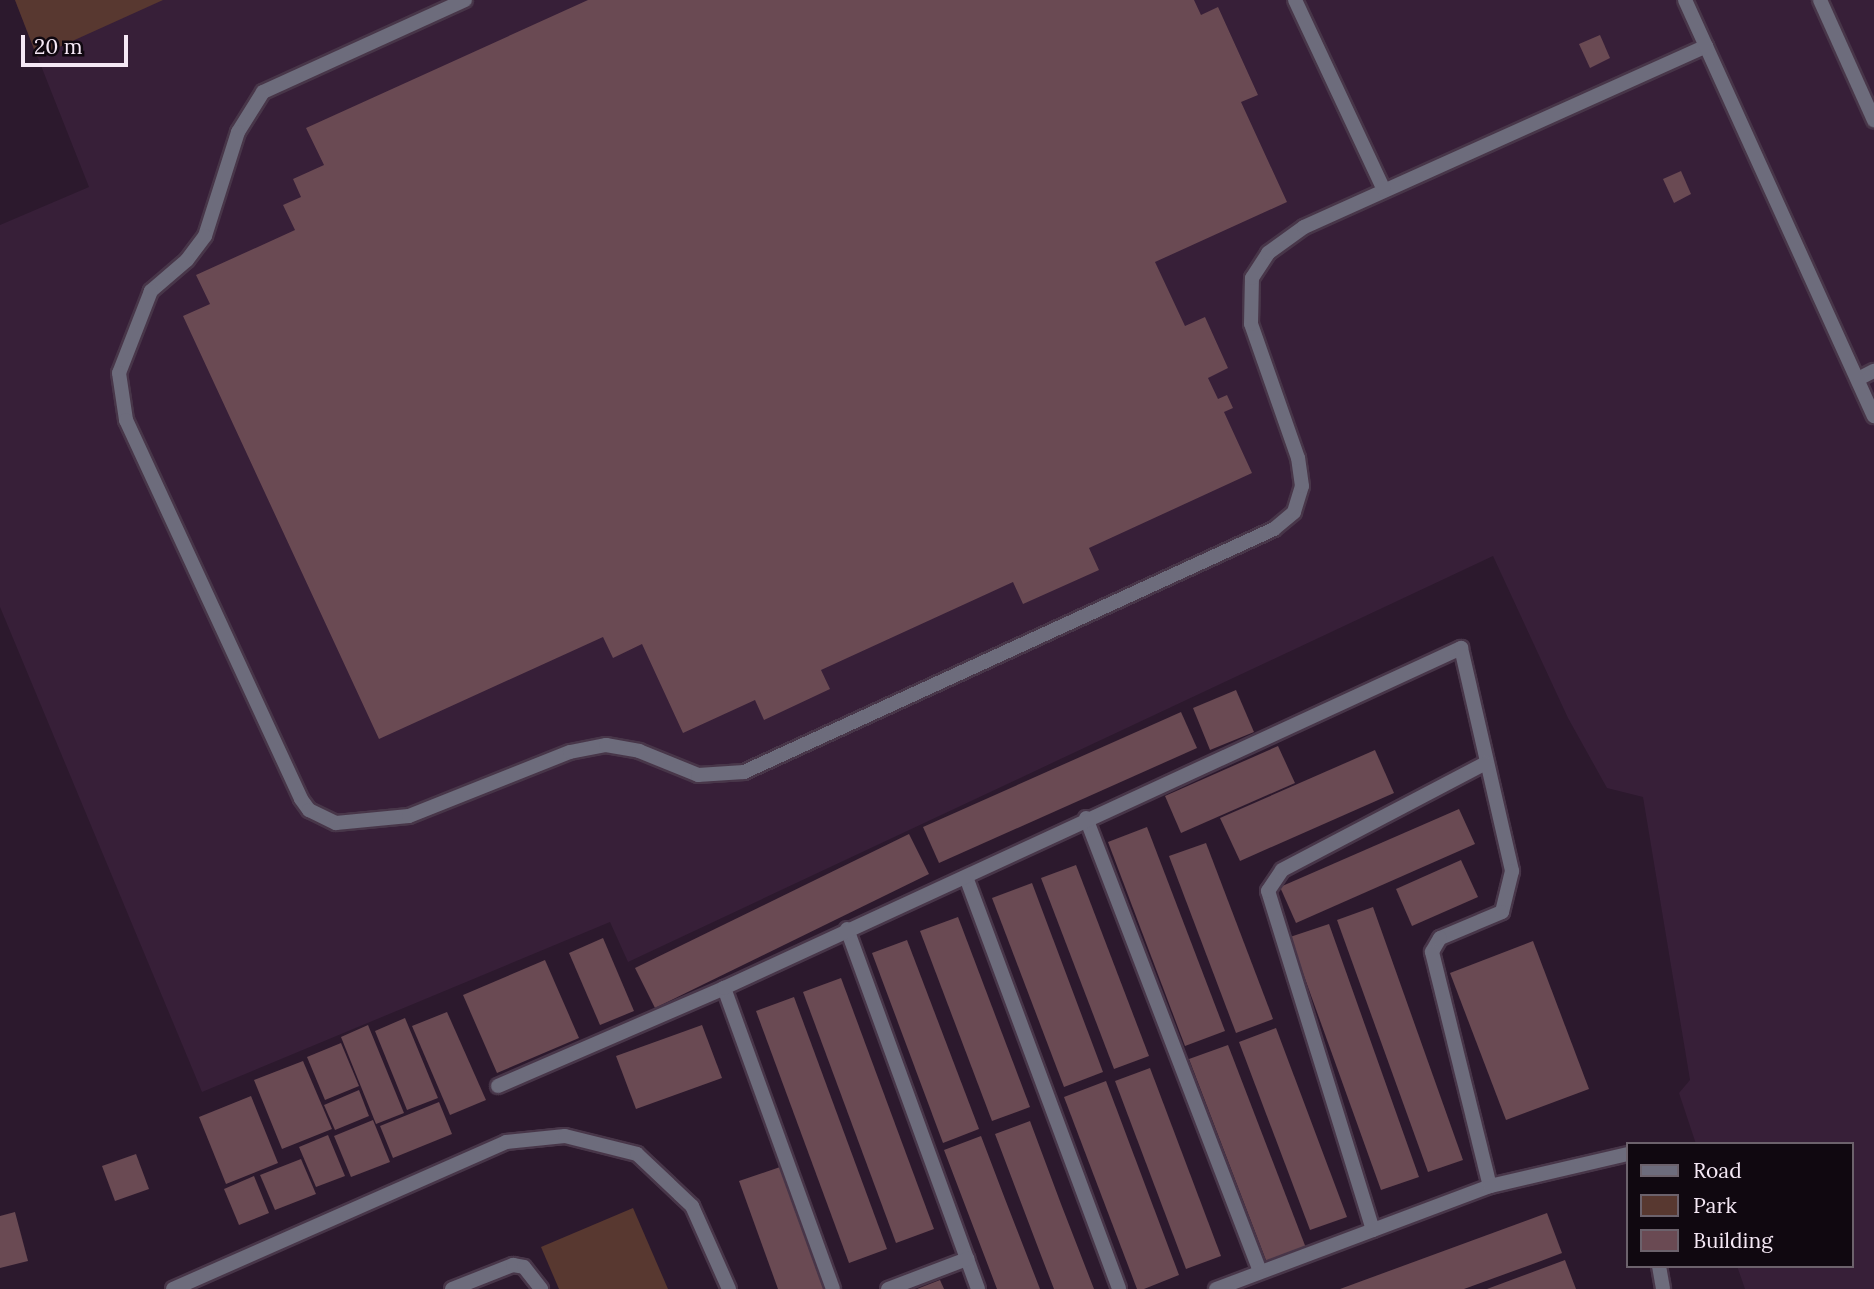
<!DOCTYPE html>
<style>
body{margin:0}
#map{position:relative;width:1874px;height:1289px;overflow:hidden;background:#2c192d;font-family:Lora,serif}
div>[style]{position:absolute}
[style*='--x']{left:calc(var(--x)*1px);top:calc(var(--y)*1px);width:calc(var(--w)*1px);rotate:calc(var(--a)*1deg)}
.built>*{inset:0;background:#371f38}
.green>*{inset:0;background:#583830}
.building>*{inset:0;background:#6a4a53}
.roads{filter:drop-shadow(2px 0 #483649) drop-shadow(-2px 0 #483649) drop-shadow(0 2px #483649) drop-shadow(0 -2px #483649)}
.lane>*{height:14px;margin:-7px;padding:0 7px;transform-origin:7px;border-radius:7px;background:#6d6c7c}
.street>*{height:14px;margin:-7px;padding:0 7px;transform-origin:7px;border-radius:7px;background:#6d6c7c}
span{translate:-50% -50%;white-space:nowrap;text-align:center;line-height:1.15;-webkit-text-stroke:5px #100810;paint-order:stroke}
.legend{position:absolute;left:1626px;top:1142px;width:228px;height:126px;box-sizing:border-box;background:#100810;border:2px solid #6c626c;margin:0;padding:9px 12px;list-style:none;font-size:21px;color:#f5e8f5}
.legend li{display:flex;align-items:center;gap:14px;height:35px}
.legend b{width:35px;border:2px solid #6c626c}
.scale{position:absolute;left:21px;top:35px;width:107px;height:32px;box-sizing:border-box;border:4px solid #f5e8f5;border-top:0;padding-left:9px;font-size:21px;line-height:24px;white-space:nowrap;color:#f5e8f5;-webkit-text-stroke:5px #100810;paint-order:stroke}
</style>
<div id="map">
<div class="built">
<i style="clip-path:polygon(15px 0,1874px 0,1874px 1289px,1745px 1289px,1737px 1266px,1851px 1266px,1851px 1144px,1696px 1144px,1679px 1093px,1690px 1080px,1643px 797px,1607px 788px,1568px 718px,1493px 556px,628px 962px,610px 922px,202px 1092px,0 607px,0 225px,89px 187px)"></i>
</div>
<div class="green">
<i style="clip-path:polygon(15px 0,163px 0,37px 57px)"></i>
<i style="clip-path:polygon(633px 1208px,668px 1289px,559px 1289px,541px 1247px)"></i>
</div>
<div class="building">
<i style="clip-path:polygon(588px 0,1194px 0,1201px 15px,1218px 7px,1258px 95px,1241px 102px,1287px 202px,1155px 262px,1185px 326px,1205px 317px,1228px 368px,1208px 378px,1218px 399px,1227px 395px,1233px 408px,1224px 412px,1252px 473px,1089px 548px,1099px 570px,1023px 604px,1013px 582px,821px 670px,830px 689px,764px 720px,755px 700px,683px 733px,642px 644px,613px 658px,603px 637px,379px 739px,183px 316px,210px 304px,196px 275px,295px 230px,283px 205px,301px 197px,293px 179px,324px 165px,306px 128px)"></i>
<i style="clip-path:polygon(1600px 35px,1610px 58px,1590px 68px,1579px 44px)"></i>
<i style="clip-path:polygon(1681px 171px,1691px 194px,1674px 203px,1663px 179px)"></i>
<i style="clip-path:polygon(1236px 690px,1254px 732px,1210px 750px,1193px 708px)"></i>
<i style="clip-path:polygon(1181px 712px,1197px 748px,939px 863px,923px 827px)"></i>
<i style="clip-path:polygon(1278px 746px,1295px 783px,1181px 833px,1165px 796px)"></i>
<i style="clip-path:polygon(1375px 750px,1394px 793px,1240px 861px,1220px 818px)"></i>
<i style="clip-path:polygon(1459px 809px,1475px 844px,1296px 923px,1280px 887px)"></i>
<i style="clip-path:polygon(1147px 827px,1225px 1031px,1185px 1046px,1108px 842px)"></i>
<i style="clip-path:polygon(909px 834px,929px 874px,655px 1008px,635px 968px)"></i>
<i style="clip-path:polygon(1206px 843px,1273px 1019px,1236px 1033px,1169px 856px)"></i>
<i style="clip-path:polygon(1461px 860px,1478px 897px,1412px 926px,1396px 889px)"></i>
<i style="clip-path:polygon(1076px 865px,1149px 1056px,1114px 1069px,1041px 878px)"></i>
<i style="clip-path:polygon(1032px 883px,1103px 1072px,1064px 1087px,992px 898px)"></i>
<i style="clip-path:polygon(1373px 907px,1463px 1160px,1428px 1172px,1337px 920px)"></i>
<i style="clip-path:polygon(958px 917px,1030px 1107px,992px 1121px,920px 931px)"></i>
<i style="clip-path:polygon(1329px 924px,1419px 1177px,1381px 1190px,1290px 937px)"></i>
<i style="clip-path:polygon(603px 938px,634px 1011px,600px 1025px,569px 953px)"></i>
<i style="clip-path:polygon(907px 940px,979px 1129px,943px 1143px,872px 953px)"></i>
<i style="clip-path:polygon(1533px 941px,1589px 1089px,1506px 1120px,1450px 973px)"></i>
<i style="clip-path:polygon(545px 960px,579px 1038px,497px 1073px,463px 995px)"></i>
<i style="clip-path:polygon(841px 978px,934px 1229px,896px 1243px,803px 992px)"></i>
<i style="clip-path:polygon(794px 997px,887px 1249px,849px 1263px,756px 1011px)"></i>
<i style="clip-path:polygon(447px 1012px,486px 1100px,450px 1115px,412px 1026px)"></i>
<i style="clip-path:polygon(405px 1018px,438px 1098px,407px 1110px,375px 1031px)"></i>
<i style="clip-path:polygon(368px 1025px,404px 1113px,376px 1124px,341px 1037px)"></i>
<i style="clip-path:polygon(702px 1025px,722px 1078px,636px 1109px,616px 1056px)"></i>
<i style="clip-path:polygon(1276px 1028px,1347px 1217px,1310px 1230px,1239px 1042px)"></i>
<i style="clip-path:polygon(341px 1043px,359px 1086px,325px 1100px,307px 1057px)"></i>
<i style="clip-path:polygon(1228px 1045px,1306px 1248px,1267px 1263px,1189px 1059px)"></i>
<i style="clip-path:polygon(303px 1061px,332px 1129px,282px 1149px,254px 1080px)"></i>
<i style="clip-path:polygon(1150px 1068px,1221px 1256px,1186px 1269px,1115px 1081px)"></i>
<i style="clip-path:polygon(1106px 1081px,1179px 1275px,1144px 1289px,1137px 1289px,1064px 1097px)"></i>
<i style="clip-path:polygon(359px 1090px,369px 1116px,335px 1130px,324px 1105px)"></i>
<i style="clip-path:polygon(251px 1096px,278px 1163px,226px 1184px,199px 1117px)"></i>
<i style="clip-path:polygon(439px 1102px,452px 1134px,393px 1158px,380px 1126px)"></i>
<i style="clip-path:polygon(373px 1120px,390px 1162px,351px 1177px,334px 1136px)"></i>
<i style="clip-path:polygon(1030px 1121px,1061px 1204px,1094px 1289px,1054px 1289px,1042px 1258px,995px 1134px)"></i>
<i style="clip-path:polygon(328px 1135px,345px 1176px,316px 1187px,299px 1147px)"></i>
<i style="clip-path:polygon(981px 1136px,1005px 1199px,1040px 1289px,997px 1289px,944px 1150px)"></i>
<i style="clip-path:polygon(136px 1154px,149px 1189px,115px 1201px,102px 1166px)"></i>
<i style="clip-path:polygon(301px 1159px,316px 1194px,275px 1210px,260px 1175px)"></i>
<i style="clip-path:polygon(783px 1166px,829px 1289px,778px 1289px,739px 1181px)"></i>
<i style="clip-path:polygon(254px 1176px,269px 1213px,239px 1225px,224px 1189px)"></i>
<i style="clip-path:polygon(15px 1212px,28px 1261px,0 1268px,0 1216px)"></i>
<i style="clip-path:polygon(1547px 1213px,1562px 1253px,1541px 1261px,1464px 1289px,1340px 1289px)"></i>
<i style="clip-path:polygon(1565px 1260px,1576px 1289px,1487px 1289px)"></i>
<i style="clip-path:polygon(940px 1280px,944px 1289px,917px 1289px)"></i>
</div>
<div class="roads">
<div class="lane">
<i style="--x:465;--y:0;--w:222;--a:155.5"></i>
<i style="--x:263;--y:92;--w:47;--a:122"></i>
<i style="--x:238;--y:132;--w:109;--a:107.6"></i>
<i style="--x:205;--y:236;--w:30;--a:127"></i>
<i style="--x:187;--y:260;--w:48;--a:139.3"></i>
<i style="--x:151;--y:291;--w:88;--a:111.3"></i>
<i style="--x:119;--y:373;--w:48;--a:81.5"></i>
<i style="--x:126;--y:420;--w:417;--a:65.2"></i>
<i style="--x:301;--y:799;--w:14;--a:54"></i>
<i style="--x:309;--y:810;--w:30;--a:26"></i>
<i style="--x:336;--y:823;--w:73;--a:-5.5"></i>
<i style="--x:409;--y:816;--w:173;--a:-21.7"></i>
<i style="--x:570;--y:752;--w:37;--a:-11"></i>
<i style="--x:606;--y:745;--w:34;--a:10"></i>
<i style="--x:639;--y:751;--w:64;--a:22.1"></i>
<i style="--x:698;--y:775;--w:46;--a:-3.7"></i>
<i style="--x:744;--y:772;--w:583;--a:-24.63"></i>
<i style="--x:1274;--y:529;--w:26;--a:-40"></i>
<i style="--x:1294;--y:512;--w:27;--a:-73"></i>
<i style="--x:1302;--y:486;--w:28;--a:-98"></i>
<i style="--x:1298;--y:458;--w:142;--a:-109.3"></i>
<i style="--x:1251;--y:324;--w:46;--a:-88.8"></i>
<i style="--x:1252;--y:278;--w:30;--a:-57"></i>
<i style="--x:1268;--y:253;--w:44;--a:-35.8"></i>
<i style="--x:1304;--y:227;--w:441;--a:-24.2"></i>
<i style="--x:1295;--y:0;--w:210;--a:64.9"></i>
<i style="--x:1820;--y:0;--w:132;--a:65.8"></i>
<i style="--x:1858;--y:379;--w:18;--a:-27"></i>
</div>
<div class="street">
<i style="--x:1685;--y:0;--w:457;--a:65.6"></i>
<i style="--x:1086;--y:818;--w:486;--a:69"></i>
<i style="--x:966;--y:877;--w:439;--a:69.6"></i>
<i style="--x:847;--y:929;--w:383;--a:70"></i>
<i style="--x:724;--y:988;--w:320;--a:70.1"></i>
<i style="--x:498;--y:1086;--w:246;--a:-23.4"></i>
<i style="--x:724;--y:988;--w:812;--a:-24.77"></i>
<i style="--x:1461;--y:648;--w:229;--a:77.1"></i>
<i style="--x:1512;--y:871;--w:42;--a:103.7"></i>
<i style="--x:1502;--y:912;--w:67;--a:157.2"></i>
<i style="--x:1440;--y:938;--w:16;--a:120"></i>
<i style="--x:1432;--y:952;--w:241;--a:76.1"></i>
<i style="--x:1373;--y:1230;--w:355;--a:-107.2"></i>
<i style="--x:1268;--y:891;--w:25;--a:-56"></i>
<i style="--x:1282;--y:870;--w:230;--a:-27.7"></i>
<i style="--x:1659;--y:1266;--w:23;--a:80"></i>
<i style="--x:173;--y:1289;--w:364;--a:-23.8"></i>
<i style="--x:506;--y:1142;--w:59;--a:-5.8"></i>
<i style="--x:565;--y:1136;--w:74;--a:14"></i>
<i style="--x:637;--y:1154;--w:76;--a:43.4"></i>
<i style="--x:692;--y:1206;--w:91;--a:66"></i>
<i style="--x:452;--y:1289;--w:66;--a:-21.5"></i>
<i style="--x:513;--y:1265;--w:11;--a:10"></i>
<i style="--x:524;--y:1267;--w:28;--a:52"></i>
<i style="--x:888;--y:1289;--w:85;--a:-20.8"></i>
<i style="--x:1216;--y:1289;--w:293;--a:-20.6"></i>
<i style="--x:1490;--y:1186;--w:141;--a:-13.1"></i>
</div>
</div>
<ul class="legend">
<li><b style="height:9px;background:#6d6c7c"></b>Road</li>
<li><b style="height:19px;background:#583830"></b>Park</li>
<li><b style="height:19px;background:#6a4a53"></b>Building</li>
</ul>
<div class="scale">20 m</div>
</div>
